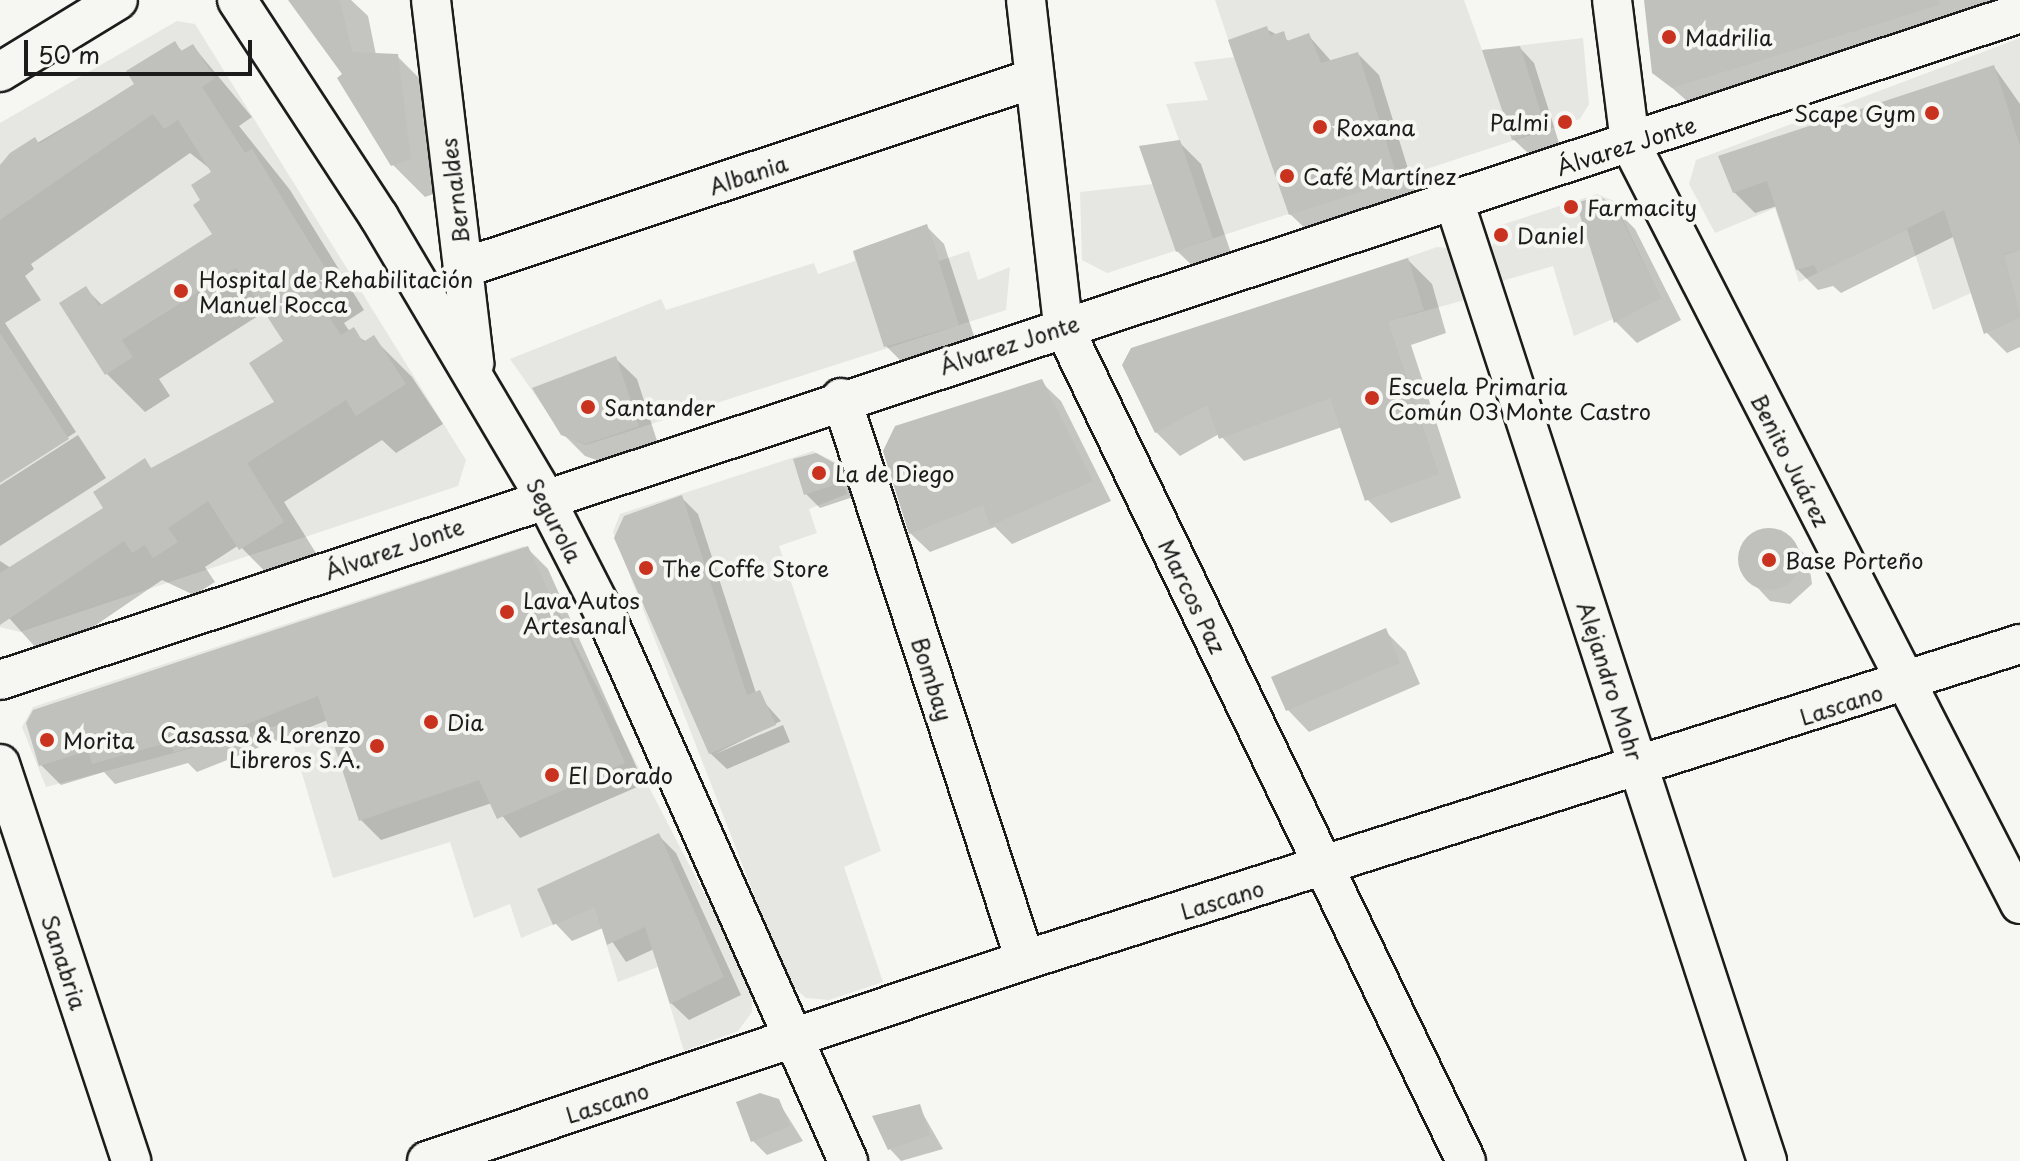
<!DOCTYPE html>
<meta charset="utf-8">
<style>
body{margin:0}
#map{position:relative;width:2020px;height:1161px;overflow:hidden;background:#f6f6f2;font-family:"Playpen Sans",sans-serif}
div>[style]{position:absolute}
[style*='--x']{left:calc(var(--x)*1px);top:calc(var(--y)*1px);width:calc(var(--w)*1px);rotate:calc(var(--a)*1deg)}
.built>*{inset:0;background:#e6e6e2}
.shadow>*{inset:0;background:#0003}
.building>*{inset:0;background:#c0c0bd}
.round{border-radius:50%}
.roads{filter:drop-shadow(2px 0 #1c1c1c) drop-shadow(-2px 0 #1c1c1c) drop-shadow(0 2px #1c1c1c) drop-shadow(0 -2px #1c1c1c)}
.minor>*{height:38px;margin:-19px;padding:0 19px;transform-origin:19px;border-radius:19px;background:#f6f6f2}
.dots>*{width:22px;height:22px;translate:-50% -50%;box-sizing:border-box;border:4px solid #f6f6f2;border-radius:50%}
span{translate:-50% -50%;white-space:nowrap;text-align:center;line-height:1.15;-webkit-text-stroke:8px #f6f6f2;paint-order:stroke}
.poi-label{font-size:22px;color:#1c1c1c}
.left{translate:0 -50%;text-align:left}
.right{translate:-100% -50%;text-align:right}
.street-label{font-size:22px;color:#1c1c1c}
.scale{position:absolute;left:24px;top:40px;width:228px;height:36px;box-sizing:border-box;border:4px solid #1c1c1c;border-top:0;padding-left:10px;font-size:24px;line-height:28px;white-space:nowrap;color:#1c1c1c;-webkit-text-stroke:6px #f6f6f2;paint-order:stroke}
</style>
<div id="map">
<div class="built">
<i style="clip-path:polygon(1215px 0,1464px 0,1482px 50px,1583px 38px,1589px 104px,1580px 119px,1107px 273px,1082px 260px,1080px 192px,1153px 184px,1139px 146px,1179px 140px,1166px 104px,1208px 100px,1194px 62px,1234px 57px)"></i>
<i style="clip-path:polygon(177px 21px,195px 24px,466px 460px,458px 486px,20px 632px,0 627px,0 123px)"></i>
<i style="clip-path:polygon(2020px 38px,2020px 250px,2004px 255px,2020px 317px,1984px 334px,1971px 293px,1933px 310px,1907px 229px,1799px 282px,1775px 208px,1715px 233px,1689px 184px,1696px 160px)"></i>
<i style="clip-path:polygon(1597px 194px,1614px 201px,1661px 298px,1574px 336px,1553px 266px,1502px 281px,1492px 248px,1498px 226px)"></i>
<i style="clip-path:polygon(927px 224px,939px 261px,969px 251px,978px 280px,1010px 267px,1006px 310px,586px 445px,563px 435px,510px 359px,661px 299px,666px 310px,814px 263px,818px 274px,855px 261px,853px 251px)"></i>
<i style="clip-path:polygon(1437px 247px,1448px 248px,1465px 300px,1388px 321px,1372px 270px)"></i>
<i style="clip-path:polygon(813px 451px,837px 463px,847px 494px,809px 509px,817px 533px,779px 546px,881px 851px,844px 867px,883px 982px,829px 1000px,806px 998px,788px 982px,613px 532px,620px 514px)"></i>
<i style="clip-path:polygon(524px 546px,752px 986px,752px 1012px,738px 1031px,684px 1051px,658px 967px,618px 982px,595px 907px,521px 938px,510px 904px,474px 918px,450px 842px,333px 878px,287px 723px,46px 787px,22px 727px,33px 707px)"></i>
</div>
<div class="shadow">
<i style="clip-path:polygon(310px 0,351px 0,368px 16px,376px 55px,397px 56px,429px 88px,442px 191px,425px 197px,393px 165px)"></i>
<i style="clip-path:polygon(1646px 0,2020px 0,1695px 108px,1654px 72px)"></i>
<i style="clip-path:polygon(1266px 29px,1291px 42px,1309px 36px,1332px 62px,1358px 54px,1379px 75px,1418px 201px,1312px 235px,1290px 214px)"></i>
<i style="clip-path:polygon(174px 43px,183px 52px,193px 46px,252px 117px,239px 126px,290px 190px,364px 310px,344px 323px,350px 332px,367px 342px,373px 338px,412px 377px,443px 424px,396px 453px,382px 440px,284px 502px,321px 561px,280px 587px,239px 545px,205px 567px,215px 582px,194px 595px,162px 580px,46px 659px,0 608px,0 561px,11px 568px,106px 508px,144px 461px,153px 470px,277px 403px,286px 342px,266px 311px,159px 379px,170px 396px,145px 412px,107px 374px,85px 288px,103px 306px,215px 234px,203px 201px,214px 172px,190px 153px,31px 264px,34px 269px,25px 276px,41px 300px,5px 323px,76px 432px,0 481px,0 165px,137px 84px)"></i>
<i style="clip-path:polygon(1520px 48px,1534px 63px,1559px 143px,1528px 153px,1513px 139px)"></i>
<i style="clip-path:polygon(1994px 67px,2020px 104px,2020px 347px,2007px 353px,1986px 332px,1955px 236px,1841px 293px,1833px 286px,1818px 290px,1797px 269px,1777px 206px,1755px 213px,1734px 192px)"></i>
<i style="clip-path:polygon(1179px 142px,1201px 164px,1233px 259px,1199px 272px,1177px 251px)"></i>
<i style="clip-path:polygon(1578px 204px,1613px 207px,1635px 229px,1681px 320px,1637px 343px,1616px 322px)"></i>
<i style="clip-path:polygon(926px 226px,944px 244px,976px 342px,904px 364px,886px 346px)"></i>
<i style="clip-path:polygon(1408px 260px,1432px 284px,1446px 333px,1411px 345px,1461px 498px,1391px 523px,1367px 499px,1342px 427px,1244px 461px,1219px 434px,1180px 456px,1156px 432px)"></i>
<i style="clip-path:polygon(615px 358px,637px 379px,659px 447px,608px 464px,585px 456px,563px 434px)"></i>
<i style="clip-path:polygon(1041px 382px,1061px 401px,1111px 501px,1012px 544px,995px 527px,930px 552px,910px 533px)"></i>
<i style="clip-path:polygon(78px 435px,106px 478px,0 546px,0 485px)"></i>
<i style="clip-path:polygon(835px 465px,856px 496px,820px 508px,806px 494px)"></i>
<i style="clip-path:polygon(682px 498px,698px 514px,756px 693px,781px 721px,715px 754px,783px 725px,790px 742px,727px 769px,710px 753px)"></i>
<i style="clip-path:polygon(1778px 531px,1808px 557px,1812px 584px,1790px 604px,1770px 601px,1742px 571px,1741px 551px,1751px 536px)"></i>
<i style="clip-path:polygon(527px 548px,548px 569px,644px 784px,520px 838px,492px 803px,381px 840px,361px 820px,328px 720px,197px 772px,188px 763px,115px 784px,104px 772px,61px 785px,41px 765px)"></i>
<i style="clip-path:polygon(1385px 631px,1406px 652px,1420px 684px,1309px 732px,1288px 710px,1274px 678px)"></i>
<i style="clip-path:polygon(658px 835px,676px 853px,741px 995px,689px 1020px,671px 1003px,654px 949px,626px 962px,603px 928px,572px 941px,555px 923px)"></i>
<i style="clip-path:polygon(778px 1101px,803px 1141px,767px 1155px,753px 1141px)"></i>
<i style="clip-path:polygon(919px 1107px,943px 1149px,901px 1161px,890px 1149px)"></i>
</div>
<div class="building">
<i style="clip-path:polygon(288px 0,340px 0,352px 52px,398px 54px,411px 159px,391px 166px,337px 78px,342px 74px)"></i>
<i style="clip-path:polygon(1644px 0,1939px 0,1939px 5px,1672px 88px,1652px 73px)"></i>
<i style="clip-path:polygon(1267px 26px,1270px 36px,1284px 31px,1287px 41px,1309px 33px,1321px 63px,1358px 52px,1398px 180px,1289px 215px,1228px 40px)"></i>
<i style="clip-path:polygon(175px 41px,181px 51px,193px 44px,215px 78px,202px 87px,245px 153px,252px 149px,327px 271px,307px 283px,341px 335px,354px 327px,363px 342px,374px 335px,406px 384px,356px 416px,346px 400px,247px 463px,284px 522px,239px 550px,208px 501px,168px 528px,178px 542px,153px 558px,145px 545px,132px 553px,124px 541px,0 625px,0 573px,103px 508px,93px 492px,145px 458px,151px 468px,274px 402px,249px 363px,283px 341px,236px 268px,122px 340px,133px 357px,105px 375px,59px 303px,86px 286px,99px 306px,212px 234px,193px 205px,200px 200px,191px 185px,211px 172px,178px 120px,164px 129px,153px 114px,0 220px,0 165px,10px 153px,35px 137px,39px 144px,134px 84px,126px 71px)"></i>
<i style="clip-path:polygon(1520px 46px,1546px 129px,1512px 140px,1482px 50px)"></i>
<i style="clip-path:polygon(1994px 65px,2020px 146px,2020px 250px,2004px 254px,2020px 317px,1984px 334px,1944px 210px,1818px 273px,1814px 265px,1796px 270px,1767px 181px,1733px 193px,1718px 156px)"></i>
<i style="clip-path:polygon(1180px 140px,1213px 238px,1176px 252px,1139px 146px)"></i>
<i style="clip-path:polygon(1599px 196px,1615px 206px,1661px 298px,1614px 323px,1576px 203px)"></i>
<i style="clip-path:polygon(927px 224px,959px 325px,884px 347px,853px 251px)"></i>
<i style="clip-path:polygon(1408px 258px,1424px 310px,1388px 321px,1439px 474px,1365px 501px,1330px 398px,1219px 439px,1207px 405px,1155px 433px,1122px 365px,1131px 348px)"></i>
<i style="clip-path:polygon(0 333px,69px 439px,0 483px)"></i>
<i style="clip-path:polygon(616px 356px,639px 426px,586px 444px,561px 435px,532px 388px)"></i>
<i style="clip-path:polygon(1042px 379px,1093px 481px,990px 526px,983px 505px,909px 534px,883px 451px,895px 426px)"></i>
<i style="clip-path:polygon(816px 453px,836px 464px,843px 482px,804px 495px,793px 459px)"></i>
<i style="clip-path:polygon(682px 495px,747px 695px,760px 690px,776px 725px,709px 754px,614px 538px,624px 516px)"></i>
<i class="round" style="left:1738px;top:528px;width:62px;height:62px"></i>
<i style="clip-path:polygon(528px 546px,625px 763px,497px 819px,479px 780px,359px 821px,318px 696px,174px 753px,170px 742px,92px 764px,88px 751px,39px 766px,26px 723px,33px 710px)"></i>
<i style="clip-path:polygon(1386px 628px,1400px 663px,1286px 711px,1271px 677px)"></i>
<i style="clip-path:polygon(659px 833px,724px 977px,670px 1004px,645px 927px,607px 945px,595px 907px,553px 925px,537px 889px)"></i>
<i style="clip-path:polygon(760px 1093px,779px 1099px,790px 1126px,751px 1142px,736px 1102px)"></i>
<i style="clip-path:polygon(920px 1104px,930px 1135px,888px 1150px,872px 1116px)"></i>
</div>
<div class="roads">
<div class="minor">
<i style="--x:237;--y:0;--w:259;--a:56.8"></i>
<i style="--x:379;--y:217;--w:326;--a:59.4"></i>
<i style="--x:545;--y:498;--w:140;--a:62.9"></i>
<i style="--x:609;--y:623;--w:589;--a:66.05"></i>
<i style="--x:431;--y:0;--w:366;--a:83.2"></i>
<i style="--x:1026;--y:0;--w:328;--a:83.5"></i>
<i style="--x:1063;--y:326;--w:927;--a:64.24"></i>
<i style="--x:1612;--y:0;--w:144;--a:82.8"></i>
<i style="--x:1630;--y:143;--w:855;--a:62.87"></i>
<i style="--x:0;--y:72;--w:138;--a:-31.4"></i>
<i style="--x:1454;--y:201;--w:1010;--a:71.94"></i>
<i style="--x:463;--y:268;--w:600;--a:-18.37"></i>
<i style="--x:841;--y:398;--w:591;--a:71.87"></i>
<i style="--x:0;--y:680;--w:2127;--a:-18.27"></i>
<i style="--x:0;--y:764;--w:418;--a:71.7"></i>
<i style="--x:427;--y:1161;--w:631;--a:-18.58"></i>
<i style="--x:1025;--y:960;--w:1044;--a:-17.62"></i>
</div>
</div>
<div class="dots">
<i style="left:1669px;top:37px;background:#c8321e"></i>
<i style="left:1932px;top:113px;background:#c8321e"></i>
<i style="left:1565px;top:122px;background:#c8321e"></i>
<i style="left:1320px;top:127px;background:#c8321e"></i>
<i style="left:1287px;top:176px;background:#c8321e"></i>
<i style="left:1571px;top:207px;background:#c8321e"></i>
<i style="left:1501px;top:235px;background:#c8321e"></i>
<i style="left:181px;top:291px;background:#c8321e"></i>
<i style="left:1372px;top:398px;background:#c8321e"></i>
<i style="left:588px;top:407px;background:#c8321e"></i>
<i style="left:819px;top:473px;background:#c8321e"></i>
<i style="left:1769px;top:560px;background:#c8321e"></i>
<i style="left:646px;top:568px;background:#c8321e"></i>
<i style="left:507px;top:612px;background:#c8321e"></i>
<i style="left:431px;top:722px;background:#c8321e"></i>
<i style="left:47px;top:740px;background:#c8321e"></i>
<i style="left:377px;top:746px;background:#c8321e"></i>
<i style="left:552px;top:775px;background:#c8321e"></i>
</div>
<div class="poi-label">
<span class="left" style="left:1685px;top:37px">Madrilia</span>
<span class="right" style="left:1916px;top:113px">Scape Gym</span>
<span class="right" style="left:1549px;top:122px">Palmi</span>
<span class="left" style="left:1336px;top:127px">Roxana</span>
<span class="left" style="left:1303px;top:176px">Café Martínez</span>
<span class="left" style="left:1587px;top:207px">Farmacity</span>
<span class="left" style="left:1517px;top:235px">Daniel</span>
<span class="left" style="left:199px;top:291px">Hospital de Rehabilitación<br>Manuel Rocca</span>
<span class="left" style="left:1388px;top:398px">Escuela Primaria<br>Común 03 Monte Castro</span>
<span class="left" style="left:604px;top:407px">Santander</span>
<span class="left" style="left:835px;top:473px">La de Diego</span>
<span class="left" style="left:1785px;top:560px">Base Porteño</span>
<span class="left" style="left:662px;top:568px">The Coffe Store</span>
<span class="left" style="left:523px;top:612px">Lava Autos<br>Artesanal</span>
<span class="left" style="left:447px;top:722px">Dia</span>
<span class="right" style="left:361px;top:746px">Casassa &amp; Lorenzo<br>Libreros S.A.</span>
<span class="left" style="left:63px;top:740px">Morita</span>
<span class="left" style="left:568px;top:775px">El Dorado</span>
</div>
<div class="street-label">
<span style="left:1626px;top:145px;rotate:-18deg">Álvarez Jonte</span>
<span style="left:748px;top:174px;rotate:-18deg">Albania</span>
<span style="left:454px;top:191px;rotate:-97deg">Bernaldes</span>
<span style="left:1009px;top:344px;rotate:-18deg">Álvarez Jonte</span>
<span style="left:1791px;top:460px;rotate:63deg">Benito Juárez</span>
<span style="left:555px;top:520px;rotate:62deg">Segurola</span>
<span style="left:394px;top:548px;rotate:-19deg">Álvarez Jonte</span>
<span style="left:1193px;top:596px;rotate:64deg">Marcos Paz</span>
<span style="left:933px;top:679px;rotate:72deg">Bombay</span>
<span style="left:1611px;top:681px;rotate:72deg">Alejandro Mohr</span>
<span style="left:1841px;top:704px;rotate:-18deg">Lascano</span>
<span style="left:1222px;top:899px;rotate:-17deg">Lascano</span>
<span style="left:65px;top:962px;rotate:72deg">Sanabria</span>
<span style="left:607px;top:1102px;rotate:-18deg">Lascano</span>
</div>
<div class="scale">50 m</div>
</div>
